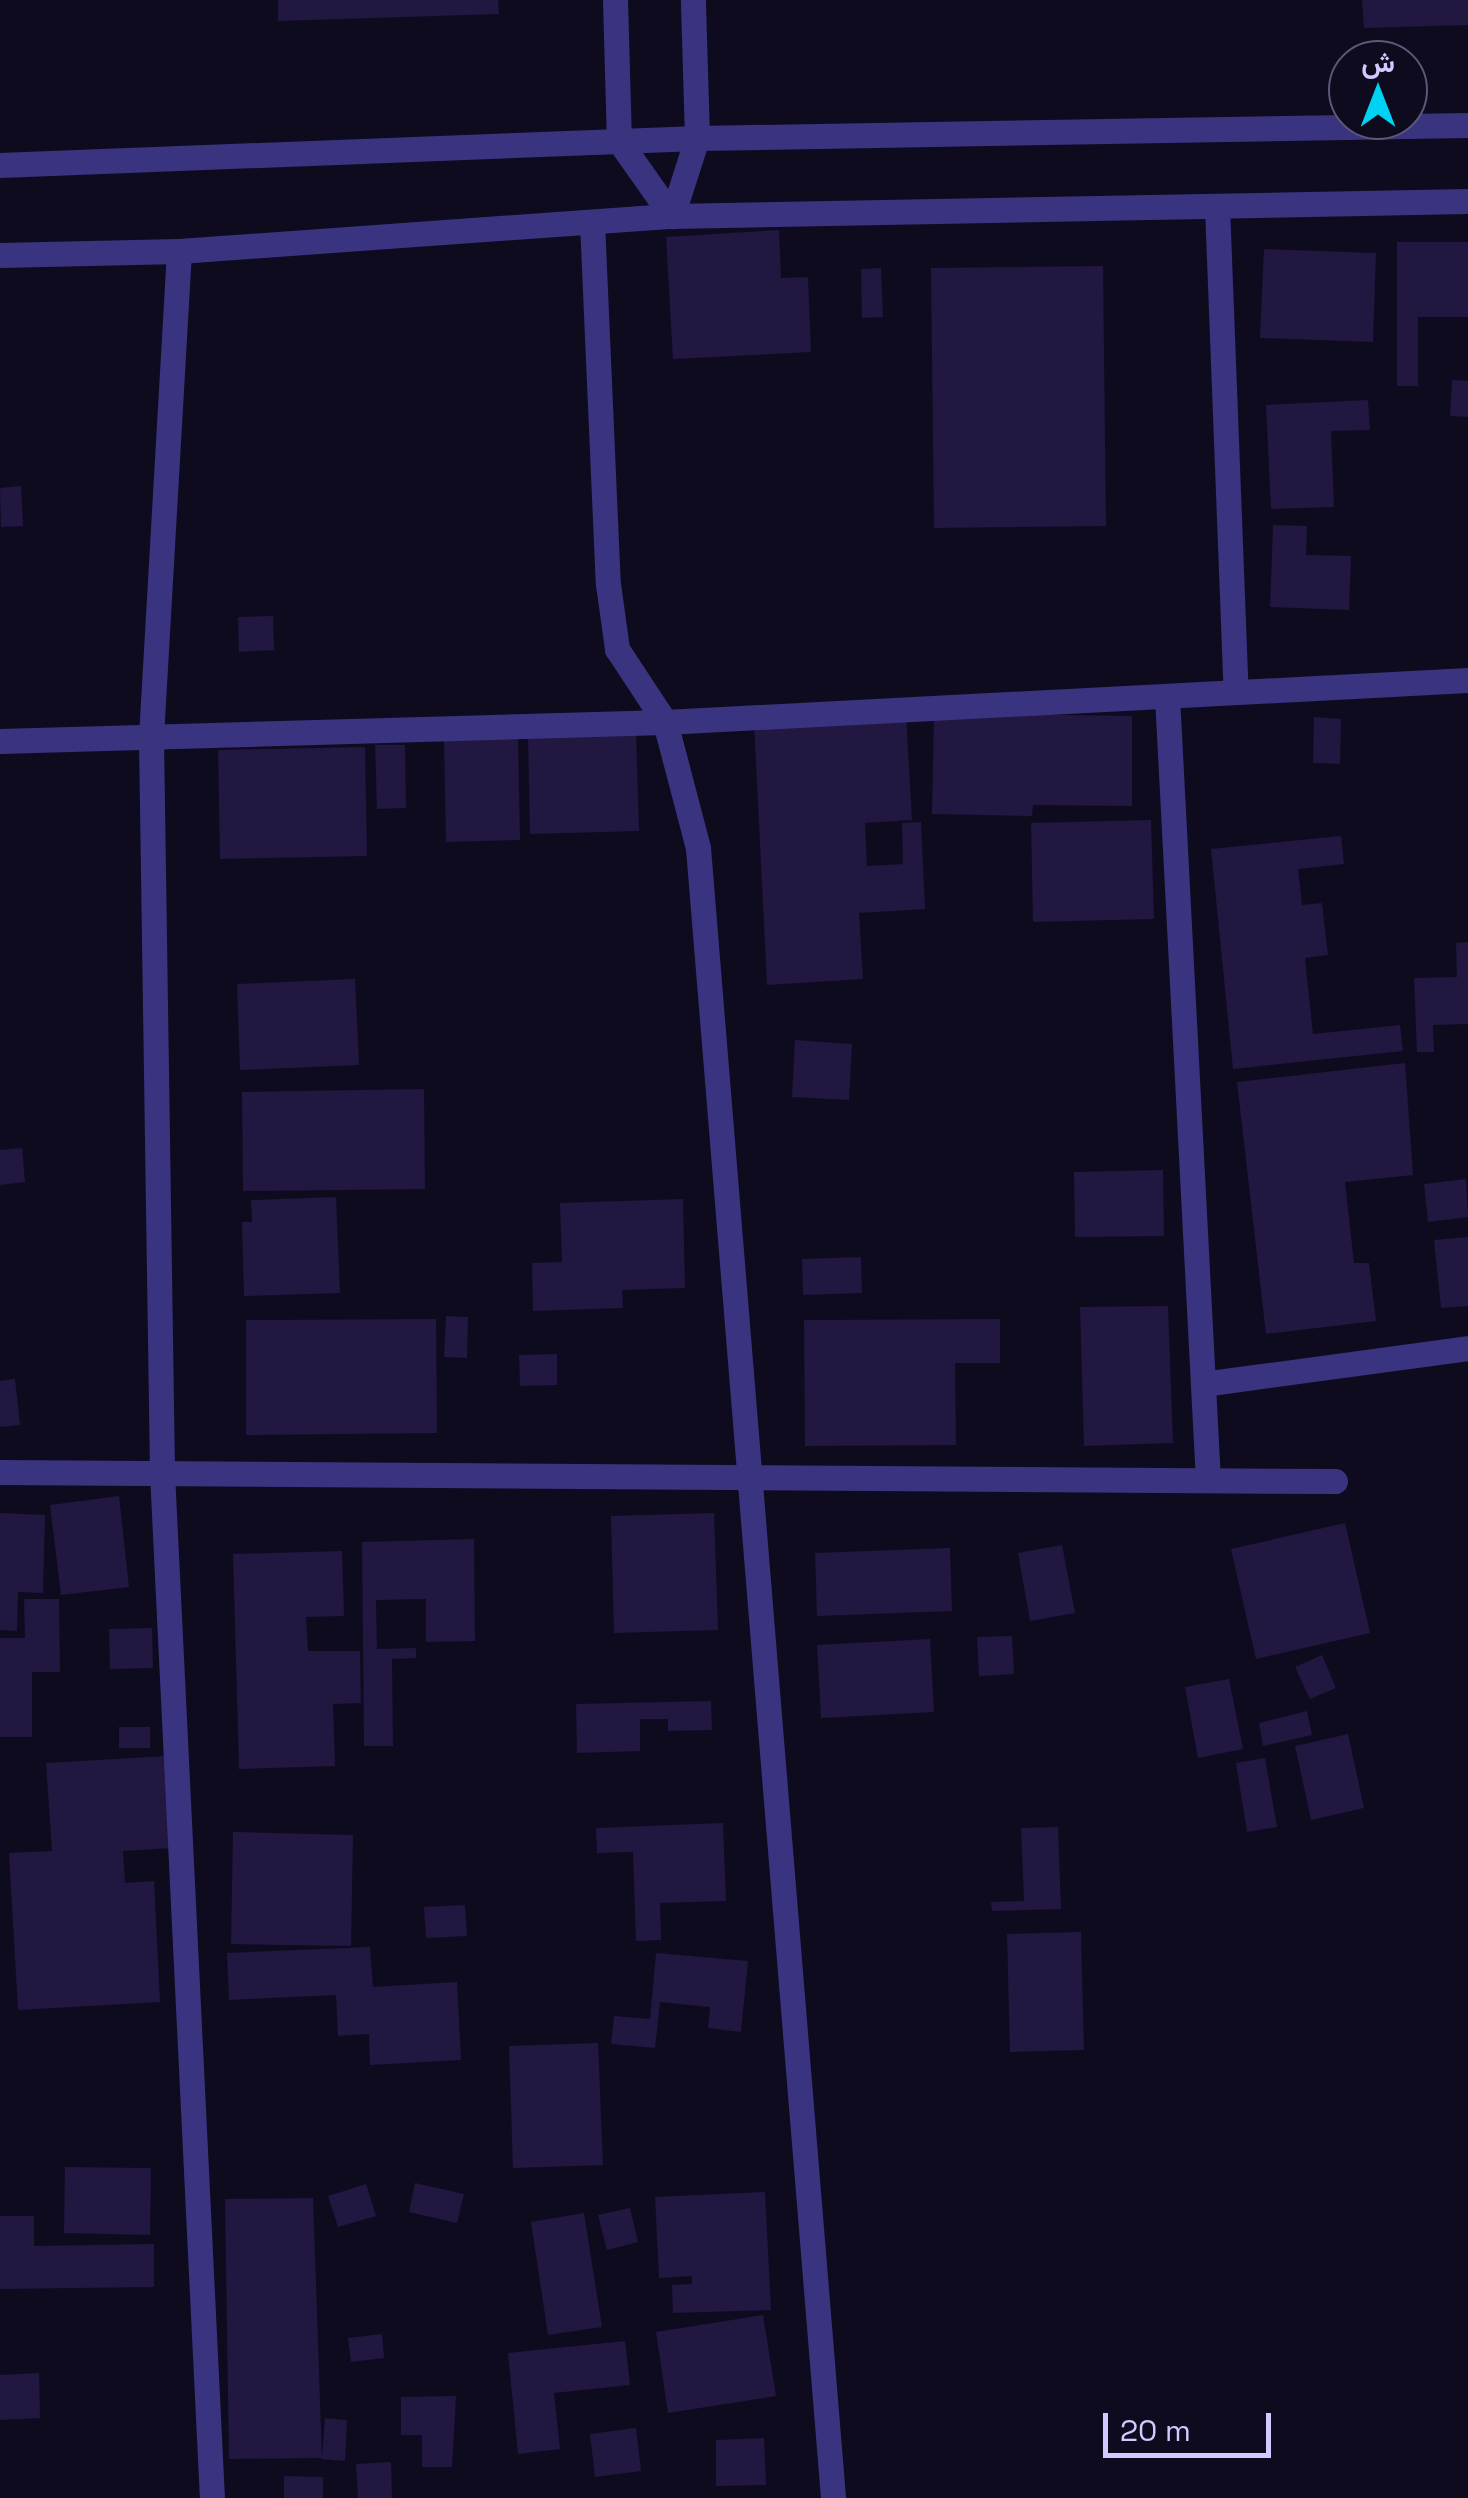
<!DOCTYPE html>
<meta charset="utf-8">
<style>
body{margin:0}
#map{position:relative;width:1468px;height:2498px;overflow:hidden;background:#0f0b1f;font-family:"Space Grotesk",Vazirmatn,sans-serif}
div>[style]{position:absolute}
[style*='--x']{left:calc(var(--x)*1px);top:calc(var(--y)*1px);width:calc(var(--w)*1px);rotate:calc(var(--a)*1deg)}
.building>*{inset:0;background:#211740}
.street>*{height:25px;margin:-12.5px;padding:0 12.5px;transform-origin:12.5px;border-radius:12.5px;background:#3a3480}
span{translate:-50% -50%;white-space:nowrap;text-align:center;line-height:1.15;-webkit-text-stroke:10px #0f0b1f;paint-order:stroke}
.north{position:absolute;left:1328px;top:40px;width:100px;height:100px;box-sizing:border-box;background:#0f0b1f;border:2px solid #5d5779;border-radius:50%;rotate:0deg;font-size:28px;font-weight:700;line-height:40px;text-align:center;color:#d1c9ff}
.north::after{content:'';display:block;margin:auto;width:35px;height:45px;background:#00d2f4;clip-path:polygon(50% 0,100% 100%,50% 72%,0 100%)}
.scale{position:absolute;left:1103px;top:2413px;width:168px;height:45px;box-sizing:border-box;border:5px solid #d1c9ff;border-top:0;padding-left:12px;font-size:30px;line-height:35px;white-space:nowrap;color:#d1c9ff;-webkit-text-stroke:8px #0f0b1f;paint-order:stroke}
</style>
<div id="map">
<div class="building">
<i style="clip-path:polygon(278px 0,498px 0,499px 14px,278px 21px)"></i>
<i style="clip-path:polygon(1362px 0,1468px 0,1468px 25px,1364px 28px)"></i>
<i style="clip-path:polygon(779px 230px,781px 278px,808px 277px,811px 352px,673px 359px,666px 237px)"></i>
<i style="clip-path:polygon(1397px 242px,1468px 242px,1468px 317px,1418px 317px,1418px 386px,1397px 386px)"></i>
<i style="clip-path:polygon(1264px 249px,1376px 253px,1373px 342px,1260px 338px)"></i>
<i style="clip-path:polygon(1103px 266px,1106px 526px,934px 528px,931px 268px)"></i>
<i style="clip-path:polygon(881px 268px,883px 317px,862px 318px,861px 269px)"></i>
<i style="clip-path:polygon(1452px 380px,1468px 381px,1468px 417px,1450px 416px)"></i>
<i style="clip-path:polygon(1368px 400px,1370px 430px,1331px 431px,1334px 507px,1271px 509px,1266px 405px)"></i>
<i style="clip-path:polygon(21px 486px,23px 526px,1px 527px,0 488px)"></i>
<i style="clip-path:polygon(1273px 525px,1307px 526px,1306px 555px,1351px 556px,1349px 610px,1270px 607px)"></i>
<i style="clip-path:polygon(273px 616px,274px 650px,239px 652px,238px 617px)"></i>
<i style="clip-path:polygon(934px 713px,1132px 716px,1132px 806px,1033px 805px,1032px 816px,932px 814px)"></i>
<i style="clip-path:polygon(906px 716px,912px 820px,865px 823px,867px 866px,903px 864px,902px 823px,921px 822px,925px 909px,859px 913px,863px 979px,767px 985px,754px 723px)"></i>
<i style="clip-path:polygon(1314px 717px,1341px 719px,1340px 764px,1313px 763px)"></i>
<i style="clip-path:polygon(636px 732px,639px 831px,530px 834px,528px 734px)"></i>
<i style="clip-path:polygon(518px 739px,520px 840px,446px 842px,444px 740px)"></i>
<i style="clip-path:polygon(375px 745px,405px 745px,406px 808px,377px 809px)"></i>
<i style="clip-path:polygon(365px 747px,367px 856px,220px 859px,218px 750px)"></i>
<i style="clip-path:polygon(1151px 820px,1154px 919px,1033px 922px,1031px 823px)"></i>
<i style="clip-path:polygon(1341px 836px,1344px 864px,1298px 869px,1302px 905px,1322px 903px,1328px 955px,1305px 958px,1313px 1034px,1400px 1025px,1403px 1051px,1233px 1069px,1211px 849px)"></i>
<i style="clip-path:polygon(1468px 942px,1468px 1024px,1433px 1025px,1434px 1052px,1417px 1052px,1414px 978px,1457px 977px,1456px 943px)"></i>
<i style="clip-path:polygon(355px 979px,359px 1065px,240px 1070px,237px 984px)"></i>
<i style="clip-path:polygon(795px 1040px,852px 1044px,849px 1100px,792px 1097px)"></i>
<i style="clip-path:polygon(1405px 1063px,1413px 1175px,1345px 1182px,1354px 1263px,1369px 1263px,1376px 1321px,1266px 1334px,1237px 1082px)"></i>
<i style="clip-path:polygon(424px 1089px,425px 1189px,243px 1191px,242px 1092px)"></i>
<i style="clip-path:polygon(22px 1148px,25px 1182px,0 1185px,0 1150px)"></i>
<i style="clip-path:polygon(1163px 1170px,1164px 1236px,1075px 1237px,1074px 1172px)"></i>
<i style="clip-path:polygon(1466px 1179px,1468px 1217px,1428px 1222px,1424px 1184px)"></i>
<i style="clip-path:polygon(336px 1197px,340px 1293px,244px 1296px,242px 1222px,252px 1222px,251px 1200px)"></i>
<i style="clip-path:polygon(683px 1199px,685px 1288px,622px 1290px,623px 1308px,533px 1311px,532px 1263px,562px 1262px,560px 1203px)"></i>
<i style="clip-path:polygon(1468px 1237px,1468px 1306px,1441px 1308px,1434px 1240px)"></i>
<i style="clip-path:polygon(861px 1257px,862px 1293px,803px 1295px,802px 1259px)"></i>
<i style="clip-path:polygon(1168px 1306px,1173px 1443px,1084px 1446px,1080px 1307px)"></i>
<i style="clip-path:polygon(446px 1316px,468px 1317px,467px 1358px,444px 1357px)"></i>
<i style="clip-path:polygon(436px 1319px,437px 1433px,246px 1435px,246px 1320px)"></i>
<i style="clip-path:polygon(1000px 1319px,1000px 1363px,955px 1363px,956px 1445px,805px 1446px,804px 1320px)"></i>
<i style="clip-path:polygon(557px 1354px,557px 1385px,520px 1386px,519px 1355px)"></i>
<i style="clip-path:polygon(15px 1379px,20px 1425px,0 1427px,0 1381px)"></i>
<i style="clip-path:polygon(119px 1496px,129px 1587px,61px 1595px,50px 1505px)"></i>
<i style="clip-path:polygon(0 1513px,45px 1515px,43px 1593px,18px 1592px,17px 1631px,0 1630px)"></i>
<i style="clip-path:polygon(714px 1513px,718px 1630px,614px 1633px,611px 1516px)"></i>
<i style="clip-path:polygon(1345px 1523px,1370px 1633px,1256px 1659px,1231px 1549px)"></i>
<i style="clip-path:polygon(474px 1539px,475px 1641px,426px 1642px,426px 1599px,376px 1600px,377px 1649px,416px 1648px,416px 1658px,392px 1659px,393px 1746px,364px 1746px,362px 1542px)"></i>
<i style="clip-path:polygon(1062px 1545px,1075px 1613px,1030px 1621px,1018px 1553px)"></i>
<i style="clip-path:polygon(950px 1548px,952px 1611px,817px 1616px,815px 1553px)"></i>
<i style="clip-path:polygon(342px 1551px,344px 1616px,306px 1617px,308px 1651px,360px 1651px,361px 1703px,333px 1704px,335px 1766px,239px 1769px,233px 1554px)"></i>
<i style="clip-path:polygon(24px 1599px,59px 1599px,60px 1672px,32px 1672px,32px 1737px,0 1737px,0 1638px,25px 1638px)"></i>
<i style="clip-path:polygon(152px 1628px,153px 1668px,110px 1669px,109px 1629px)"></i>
<i style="clip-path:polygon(1012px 1636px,1014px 1674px,979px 1676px,977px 1637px)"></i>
<i style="clip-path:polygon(930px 1639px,934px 1712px,821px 1718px,817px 1645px)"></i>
<i style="clip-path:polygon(1322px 1655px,1336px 1688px,1310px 1699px,1295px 1667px)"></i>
<i style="clip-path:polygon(1229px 1679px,1243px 1749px,1198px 1758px,1185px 1687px)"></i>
<i style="clip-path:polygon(711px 1701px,712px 1730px,668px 1731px,668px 1719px,640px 1719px,640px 1751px,577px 1753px,576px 1704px)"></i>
<i style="clip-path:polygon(1307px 1711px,1312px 1735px,1263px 1746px,1259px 1723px)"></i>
<i style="clip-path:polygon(119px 1727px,150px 1727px,150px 1748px,119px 1748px)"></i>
<i style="clip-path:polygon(1348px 1734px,1364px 1808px,1311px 1820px,1295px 1746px)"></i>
<i style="clip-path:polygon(166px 1756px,172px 1848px,123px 1851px,125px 1883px,154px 1881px,160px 2002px,18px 2010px,9px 1853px,52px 1851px,46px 1763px)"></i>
<i style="clip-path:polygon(1265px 1758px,1277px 1827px,1247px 1832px,1236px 1763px)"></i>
<i style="clip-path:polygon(723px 1823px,726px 1901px,660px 1903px,661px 1940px,636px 1941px,633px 1852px,597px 1853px,596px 1828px)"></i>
<i style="clip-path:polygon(1058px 1827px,1061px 1909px,992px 1911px,991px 1902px,1024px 1901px,1021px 1828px)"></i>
<i style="clip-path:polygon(233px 1832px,353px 1835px,351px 1946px,231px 1944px)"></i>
<i style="clip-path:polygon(465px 1905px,467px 1936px,426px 1938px,424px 1907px)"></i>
<i style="clip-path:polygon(1081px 1932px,1084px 2050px,1010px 2052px,1007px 1934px)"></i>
<i style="clip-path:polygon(370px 1947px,373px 1987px,457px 1982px,461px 2060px,370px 2065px,369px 2034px,338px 2036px,336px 1995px,229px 2000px,227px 1953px)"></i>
<i style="clip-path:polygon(656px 1953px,748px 1961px,741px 2032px,708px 2028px,710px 2007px,660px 2002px,655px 2048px,611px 2044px,614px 2016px,650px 2019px)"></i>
<i style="clip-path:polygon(598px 2043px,603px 2165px,513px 2168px,509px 2046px)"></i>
<i style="clip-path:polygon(65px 2167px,151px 2168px,150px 2235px,64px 2233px)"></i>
<i style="clip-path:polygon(415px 2183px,464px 2194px,457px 2223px,409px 2212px)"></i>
<i style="clip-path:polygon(366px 2184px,376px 2216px,338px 2227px,328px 2196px)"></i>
<i style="clip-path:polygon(765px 2192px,771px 2310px,673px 2313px,672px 2285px,692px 2284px,692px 2276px,659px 2278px,655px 2197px)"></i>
<i style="clip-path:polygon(313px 2198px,322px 2458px,229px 2459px,225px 2199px)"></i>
<i style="clip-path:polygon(630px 2208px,638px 2242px,607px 2250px,598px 2215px)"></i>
<i style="clip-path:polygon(584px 2213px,602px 2327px,548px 2335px,531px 2222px)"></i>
<i style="clip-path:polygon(0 2216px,34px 2216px,34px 2246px,154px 2244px,154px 2287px,0 2289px)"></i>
<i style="clip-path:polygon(763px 2315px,776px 2396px,668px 2413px,656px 2332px)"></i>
<i style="clip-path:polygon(382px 2334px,384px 2358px,351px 2362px,348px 2338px)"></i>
<i style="clip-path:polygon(625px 2341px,630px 2385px,554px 2393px,560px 2449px,518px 2454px,508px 2353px)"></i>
<i style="clip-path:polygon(39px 2373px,40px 2418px,0 2420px,0 2375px)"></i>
<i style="clip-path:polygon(456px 2396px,452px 2467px,422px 2467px,422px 2435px,401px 2435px,401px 2397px)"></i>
<i style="clip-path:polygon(325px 2418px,347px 2420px,345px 2461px,322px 2459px)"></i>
<i style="clip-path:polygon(636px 2428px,641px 2471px,595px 2477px,590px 2434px)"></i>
<i style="clip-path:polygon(764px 2438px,766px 2485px,716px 2486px,716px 2440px)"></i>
<i style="clip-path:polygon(391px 2462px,392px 2498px,358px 2498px,356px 2464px)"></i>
<i style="clip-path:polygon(284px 2476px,323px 2477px,323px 2498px,284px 2498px)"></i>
</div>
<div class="street">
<i style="--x:615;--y:0;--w:141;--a:88.4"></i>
<i style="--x:619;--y:141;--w:92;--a:54.8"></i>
<i style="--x:672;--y:216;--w:82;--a:-72.2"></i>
<i style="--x:697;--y:138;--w:138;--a:-91.7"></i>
<i style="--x:0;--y:165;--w:698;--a:-2.22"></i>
<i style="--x:697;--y:138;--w:771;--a:-0.97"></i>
<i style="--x:1217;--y:206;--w:486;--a:87.8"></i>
<i style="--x:592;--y:222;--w:362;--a:87.5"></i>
<i style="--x:608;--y:584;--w:66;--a:82.1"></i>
<i style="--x:617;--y:649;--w:87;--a:56.7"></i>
<i style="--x:665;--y:722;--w:130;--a:75.3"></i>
<i style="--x:698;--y:848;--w:1656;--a:85.32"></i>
<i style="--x:179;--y:251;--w:489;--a:93.3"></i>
<i style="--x:151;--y:739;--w:734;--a:89.14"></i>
<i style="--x:162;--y:1473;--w:1026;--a:87.21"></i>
<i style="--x:0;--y:255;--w:179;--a:-1.3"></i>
<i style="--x:179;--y:251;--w:494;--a:-4.1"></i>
<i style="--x:672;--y:216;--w:796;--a:-1.08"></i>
<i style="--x:1167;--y:696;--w:785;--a:87.01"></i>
<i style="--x:0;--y:741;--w:665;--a:-1.64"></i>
<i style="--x:665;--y:722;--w:804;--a:-2.99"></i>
<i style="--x:1203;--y:1384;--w:267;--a:-7.7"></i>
<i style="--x:0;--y:1472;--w:1335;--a:0.39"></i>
</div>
<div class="north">ش</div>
<div class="scale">20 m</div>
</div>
